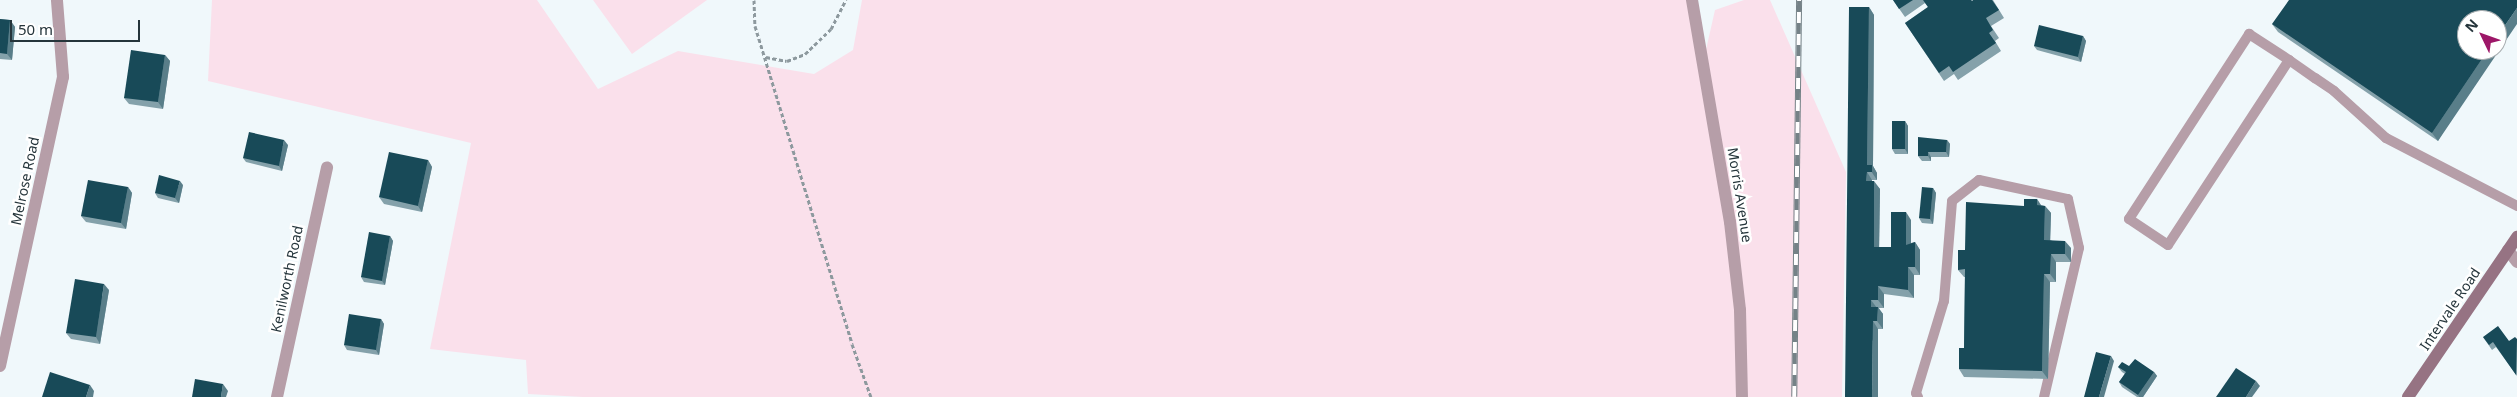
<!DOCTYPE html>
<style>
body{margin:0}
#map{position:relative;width:2517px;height:397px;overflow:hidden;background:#f0f8fb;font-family:"Noto Sans",sans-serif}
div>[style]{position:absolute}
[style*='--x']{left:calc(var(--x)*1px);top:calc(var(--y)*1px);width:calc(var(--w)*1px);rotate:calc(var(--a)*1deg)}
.green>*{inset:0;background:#fae0eb}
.path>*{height:3px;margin-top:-1.5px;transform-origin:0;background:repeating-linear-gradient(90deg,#8d999e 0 4px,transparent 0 6.5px)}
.lane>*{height:10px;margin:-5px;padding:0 5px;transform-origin:5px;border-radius:5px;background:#b69ea8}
.street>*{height:12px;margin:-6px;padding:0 6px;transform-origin:6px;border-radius:6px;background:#b69ea8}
.secondary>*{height:12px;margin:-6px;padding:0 6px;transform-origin:6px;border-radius:6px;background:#967383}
.rail>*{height:5.5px;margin-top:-2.75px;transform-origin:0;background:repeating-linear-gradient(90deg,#fff 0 11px,#758287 0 22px);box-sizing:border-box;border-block:1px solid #758287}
.wall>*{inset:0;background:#84a1aa}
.shaded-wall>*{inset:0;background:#597e89}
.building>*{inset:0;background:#184a58}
span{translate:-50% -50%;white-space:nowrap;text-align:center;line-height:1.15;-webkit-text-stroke:5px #fff;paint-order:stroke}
.street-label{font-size:14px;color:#25353b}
.north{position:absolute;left:2457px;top:10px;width:50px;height:50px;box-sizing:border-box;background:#fff;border:1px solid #a8aeb1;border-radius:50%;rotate:312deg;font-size:14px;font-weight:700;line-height:20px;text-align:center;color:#25353b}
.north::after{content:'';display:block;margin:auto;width:18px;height:22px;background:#9d1768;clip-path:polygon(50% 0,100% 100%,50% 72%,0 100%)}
.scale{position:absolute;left:10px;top:20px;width:130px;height:22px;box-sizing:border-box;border:2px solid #25353b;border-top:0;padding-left:6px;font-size:15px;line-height:18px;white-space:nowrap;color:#25353b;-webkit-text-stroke:4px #fff;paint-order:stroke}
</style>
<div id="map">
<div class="green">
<i style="clip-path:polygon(212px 0,537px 0,598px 89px,678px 51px,814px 74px,853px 50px,862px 0,1690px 0,1700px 76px,1715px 10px,1744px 0,1770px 0,1846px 172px,1842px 397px,583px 397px,528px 394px,526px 360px,430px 349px,471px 143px,208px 81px)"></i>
<i style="clip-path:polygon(593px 0,707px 0,632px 54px)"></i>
</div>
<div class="path">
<i style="--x:754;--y:0;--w:26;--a:88"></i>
<i style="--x:755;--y:26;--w:332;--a:73"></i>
<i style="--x:852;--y:344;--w:56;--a:70.3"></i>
<i style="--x:766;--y:57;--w:21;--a:11"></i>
<i style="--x:787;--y:61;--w:19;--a:-21"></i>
<i style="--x:805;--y:54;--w:36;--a:-44"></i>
<i style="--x:831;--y:29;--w:33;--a:-63"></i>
</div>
<div class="lane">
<i style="--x:2289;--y:60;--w:221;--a:123.2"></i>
<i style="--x:2168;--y:245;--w:47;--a:-146.3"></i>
<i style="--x:2129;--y:219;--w:221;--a:-57"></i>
<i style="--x:2249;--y:34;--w:48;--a:33"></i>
<i style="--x:2289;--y:60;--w:32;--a:35"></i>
<i style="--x:2315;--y:78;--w:23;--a:34"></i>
<i style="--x:2334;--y:91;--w:70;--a:42.1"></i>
<i style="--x:2386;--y:138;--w:148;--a:27.4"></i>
<i style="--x:1918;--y:397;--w:4;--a:-117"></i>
<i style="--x:1916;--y:393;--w:96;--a:-73.1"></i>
<i style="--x:1944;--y:301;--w:100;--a:-85.4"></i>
<i style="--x:1952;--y:201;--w:34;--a:-38"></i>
<i style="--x:1979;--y:180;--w:91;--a:12.1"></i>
<i style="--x:2068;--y:199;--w:50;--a:77.3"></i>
<i style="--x:2079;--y:248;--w:153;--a:103.2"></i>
</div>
<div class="street">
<i style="--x:1692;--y:0;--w:225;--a:80.3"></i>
<i style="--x:1730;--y:222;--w:89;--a:83.5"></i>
<i style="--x:1740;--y:310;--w:87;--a:88.7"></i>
<i style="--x:2508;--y:250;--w:15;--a:53"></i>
<i style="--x:0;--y:366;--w:296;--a:-77.7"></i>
<i style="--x:63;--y:77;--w:77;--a:-94.5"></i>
<i style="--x:277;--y:397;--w:235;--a:-77.7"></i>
</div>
<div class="secondary">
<i style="--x:2408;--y:397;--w:194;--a:-55.7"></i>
</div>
<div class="rail">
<i style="--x:1794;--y:397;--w:397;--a:-89.3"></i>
</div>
<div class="wall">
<i style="clip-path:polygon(1893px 0,1971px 0,1972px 1px,1993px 0,2004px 18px,1991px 26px,1999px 38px,1995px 41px,2001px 51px,1958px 80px,1954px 74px,1944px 81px,1905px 23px,1928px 7px,1925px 3px,1905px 17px)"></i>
<i style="clip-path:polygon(2517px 0,2438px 141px,2278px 32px,2272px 24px)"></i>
<i style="clip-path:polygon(1869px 7px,1874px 15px,1873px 166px,1877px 173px,1877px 180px,1872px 180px,1872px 181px,1880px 189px,1879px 247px,1891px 247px,1911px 220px,1911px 243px,1915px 242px,1920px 250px,1920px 275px,1914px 275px,1914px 298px,1884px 294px,1884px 308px,1878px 308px,1883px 314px,1883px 329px,1878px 329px,1845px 397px)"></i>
<i style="clip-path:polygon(0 19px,10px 20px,15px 27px,12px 60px,0 59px)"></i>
<i style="clip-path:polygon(2083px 36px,2086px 41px,2081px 62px,2037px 50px,2034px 46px)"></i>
<i style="clip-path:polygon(165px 55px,170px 61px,163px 109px,129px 104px,124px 98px)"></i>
<i style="clip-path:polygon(1905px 121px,1908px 126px,1908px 154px,1895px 154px,1892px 149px)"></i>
<i style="clip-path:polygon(1947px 140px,1950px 144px,1949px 157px,1931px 157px,1931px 161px,1922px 161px,1918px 156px)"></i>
<i style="clip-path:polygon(288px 145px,282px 171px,246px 162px,243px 158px)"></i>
<i style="clip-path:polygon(428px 160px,432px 167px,422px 212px,384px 204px,379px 197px)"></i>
<i style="clip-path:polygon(183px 185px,179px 203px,158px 198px,155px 193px)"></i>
<i style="clip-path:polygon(128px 187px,132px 193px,126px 229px,86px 222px,81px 216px)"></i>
<i style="clip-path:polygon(1933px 188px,1936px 193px,1933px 224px,1922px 223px,1919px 218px)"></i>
<i style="clip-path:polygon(2037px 199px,2041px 205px,2045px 206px,2051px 213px,2050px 240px,2071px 248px,2071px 262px,2056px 262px,2056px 282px,2050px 282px,2048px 379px,1964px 377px,1959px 369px,1964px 348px,1965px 277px,1964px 277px,1958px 270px,1965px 250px,2024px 206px)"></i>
<i style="clip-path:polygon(390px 236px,393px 241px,385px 285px,364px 282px,361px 277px)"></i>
<i style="clip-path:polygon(109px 290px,100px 344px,71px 339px,66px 333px)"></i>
<i style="clip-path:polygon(381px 319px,384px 324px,379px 355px,347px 350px,344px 345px)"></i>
<i style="clip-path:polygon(2483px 337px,2509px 341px,2517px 339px,2517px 376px,2496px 347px,2492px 350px)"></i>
<i style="clip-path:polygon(2129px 366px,2154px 372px,2157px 376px,2143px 397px,2137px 397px,2122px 387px,2119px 382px,2125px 374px,2122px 372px,2118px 367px)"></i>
</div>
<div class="shaded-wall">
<i style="clip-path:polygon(1869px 7px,1874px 15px,1873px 166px,1877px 173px,1877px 180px,1867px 165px)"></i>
<i style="clip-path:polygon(2517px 8px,2517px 24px,2438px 141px,2432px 133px,2488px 50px,2497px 50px,2497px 37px)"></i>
<i style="clip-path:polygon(10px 20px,15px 27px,12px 60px,7px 54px)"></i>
<i style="clip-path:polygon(2083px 36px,2086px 41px,2081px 62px,2078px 57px)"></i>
<i style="clip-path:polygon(165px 55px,170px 61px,163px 109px,158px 102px)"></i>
<i style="clip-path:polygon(1905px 121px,1908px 126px,1908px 154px,1905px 149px)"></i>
<i style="clip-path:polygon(284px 140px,288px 145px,282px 171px,279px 166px)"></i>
<i style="clip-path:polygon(1947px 140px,1950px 144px,1949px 157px,1946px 152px)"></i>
<i style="clip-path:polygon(1928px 152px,1931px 157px,1931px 161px,1928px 156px)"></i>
<i style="clip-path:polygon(428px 160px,432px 167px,422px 212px,418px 206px)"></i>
<i style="clip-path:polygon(1867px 172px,1872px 180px,1872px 189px,1866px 181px)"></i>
<i style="clip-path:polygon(180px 181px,183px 185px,179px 203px,175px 198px)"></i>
<i style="clip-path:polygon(1874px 181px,1880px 189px,1879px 255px,1874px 247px)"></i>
<i style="clip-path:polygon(128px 187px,132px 193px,126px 229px,121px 223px)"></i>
<i style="clip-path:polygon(1933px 188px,1936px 193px,1933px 224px,1930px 219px)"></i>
<i style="clip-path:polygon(2037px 199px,2042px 207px,2037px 205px)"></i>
<i style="clip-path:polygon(2045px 206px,2051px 213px,2050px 248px,2044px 240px)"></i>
<i style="clip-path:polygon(1906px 212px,1911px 220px,1911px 253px,1906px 245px)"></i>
<i style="clip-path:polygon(390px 236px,393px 241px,385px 285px,382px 281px)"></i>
<i style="clip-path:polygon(2065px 241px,2071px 248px,2071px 262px,2065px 254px)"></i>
<i style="clip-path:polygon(1915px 242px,1920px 250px,1920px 275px,1915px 267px)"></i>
<i style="clip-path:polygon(2051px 254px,2056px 262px,2056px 282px,2050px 274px)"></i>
<i style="clip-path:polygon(1908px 267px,1914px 275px,1914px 298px,1908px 290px)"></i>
<i style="clip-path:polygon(2044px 274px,2050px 282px,2048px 379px,2042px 371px)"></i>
<i style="clip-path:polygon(104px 284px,109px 290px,100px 344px,96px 337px)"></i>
<i style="clip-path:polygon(1878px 286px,1884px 294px,1884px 308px,1878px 300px)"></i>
<i style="clip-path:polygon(1871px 300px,1877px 308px,1871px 307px)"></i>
<i style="clip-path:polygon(1878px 307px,1883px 314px,1883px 329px,1877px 321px)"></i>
<i style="clip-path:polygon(381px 319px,384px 324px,379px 355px,376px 350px)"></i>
<i style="clip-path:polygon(1873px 321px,1878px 329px,1878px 397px,1872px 397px)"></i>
<i style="clip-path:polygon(2111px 356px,2114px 361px,2104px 397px,2099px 397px)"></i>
<i style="clip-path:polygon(2154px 372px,2157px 376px,2143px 397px,2139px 397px,2138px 395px)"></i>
<i style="clip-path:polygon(2256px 381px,2260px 386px,2252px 397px,2246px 397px)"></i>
<i style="clip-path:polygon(223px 384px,228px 391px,226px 397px,221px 397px)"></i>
<i style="clip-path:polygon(90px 385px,94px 391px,93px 397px,86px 397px)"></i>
</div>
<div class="building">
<i style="clip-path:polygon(1893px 0,1913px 0,1899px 9px)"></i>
<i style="clip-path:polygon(1923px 0,1971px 0,1972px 1px,1973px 0,1992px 0,1999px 10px,1986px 18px,1993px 30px,1989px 33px,1996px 43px,1953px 72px,1949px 66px,1939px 73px,1905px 23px,1928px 7px)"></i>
<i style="clip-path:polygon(2289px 0,2517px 0,2517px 8px,2497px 37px,2497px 20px,2467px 20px,2467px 50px,2488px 50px,2432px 133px,2272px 24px)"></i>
<i style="clip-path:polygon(1849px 7px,1869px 7px,1867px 165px,1872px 165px,1872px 172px,1867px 172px,1866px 181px,1874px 181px,1874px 247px,1891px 247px,1891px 212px,1906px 212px,1906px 245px,1915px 242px,1915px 267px,1908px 267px,1908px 290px,1878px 286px,1878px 300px,1871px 300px,1871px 307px,1878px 307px,1877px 321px,1873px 321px,1872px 397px,1845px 397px)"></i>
<i style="clip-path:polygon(0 19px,10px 20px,7px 54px,0 53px)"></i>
<i style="clip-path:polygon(2039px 25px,2083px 36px,2078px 57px,2034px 46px)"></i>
<i style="clip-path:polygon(131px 50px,165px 55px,158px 102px,124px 98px)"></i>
<i style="clip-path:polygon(1892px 121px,1905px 121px,1905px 149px,1892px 149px)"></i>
<i style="clip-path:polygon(249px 132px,284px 140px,279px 166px,243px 158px)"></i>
<i style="clip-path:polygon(1918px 137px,1947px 140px,1946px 152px,1928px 152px,1928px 156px,1918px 156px)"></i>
<i style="clip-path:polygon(389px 152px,428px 160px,418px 206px,379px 197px)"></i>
<i style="clip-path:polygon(159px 175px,180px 181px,175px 198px,155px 193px)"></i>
<i style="clip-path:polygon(88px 180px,128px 187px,121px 223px,81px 216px)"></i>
<i style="clip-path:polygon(1922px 187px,1933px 188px,1930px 219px,1919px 218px)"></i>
<i style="clip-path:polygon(2024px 199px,2037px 199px,2037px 205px,2045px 206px,2044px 240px,2065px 241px,2065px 254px,2051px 254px,2050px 274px,2044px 274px,2042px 371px,1959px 369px,1959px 348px,1964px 348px,1965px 269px,1958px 270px,1958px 250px,1965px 250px,1966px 202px,2024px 206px)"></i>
<i style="clip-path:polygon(369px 232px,390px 236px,382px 281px,361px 277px)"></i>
<i style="clip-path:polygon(75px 279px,104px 284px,96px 337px,66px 333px)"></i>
<i style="clip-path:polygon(349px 314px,381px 319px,376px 350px,344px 345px)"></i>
<i style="clip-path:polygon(2498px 326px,2509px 341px,2515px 337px,2517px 339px,2516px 375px,2493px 342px,2489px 345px,2483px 337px)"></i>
<i style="clip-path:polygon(2096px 352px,2111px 356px,2099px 397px,2084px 397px)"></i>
<i style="clip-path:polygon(2135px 359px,2154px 372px,2138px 395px,2119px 382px,2126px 372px,2118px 367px,2122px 362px,2129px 366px)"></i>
<i style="clip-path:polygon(2236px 368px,2256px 381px,2246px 397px,2216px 397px)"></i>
<i style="clip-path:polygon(50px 372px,90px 385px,86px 397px,42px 397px)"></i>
<i style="clip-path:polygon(195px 379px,223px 384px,221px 397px,192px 397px)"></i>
</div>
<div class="street-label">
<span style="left:25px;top:181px;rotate:-78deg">Melrose Road</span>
<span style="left:1740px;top:195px;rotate:81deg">Morris Avenue</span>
<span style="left:287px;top:279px;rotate:-78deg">Kenilworth Road</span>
<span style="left:2450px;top:309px;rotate:-56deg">Intervale Road</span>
</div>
<div class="north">N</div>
<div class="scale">50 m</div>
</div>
